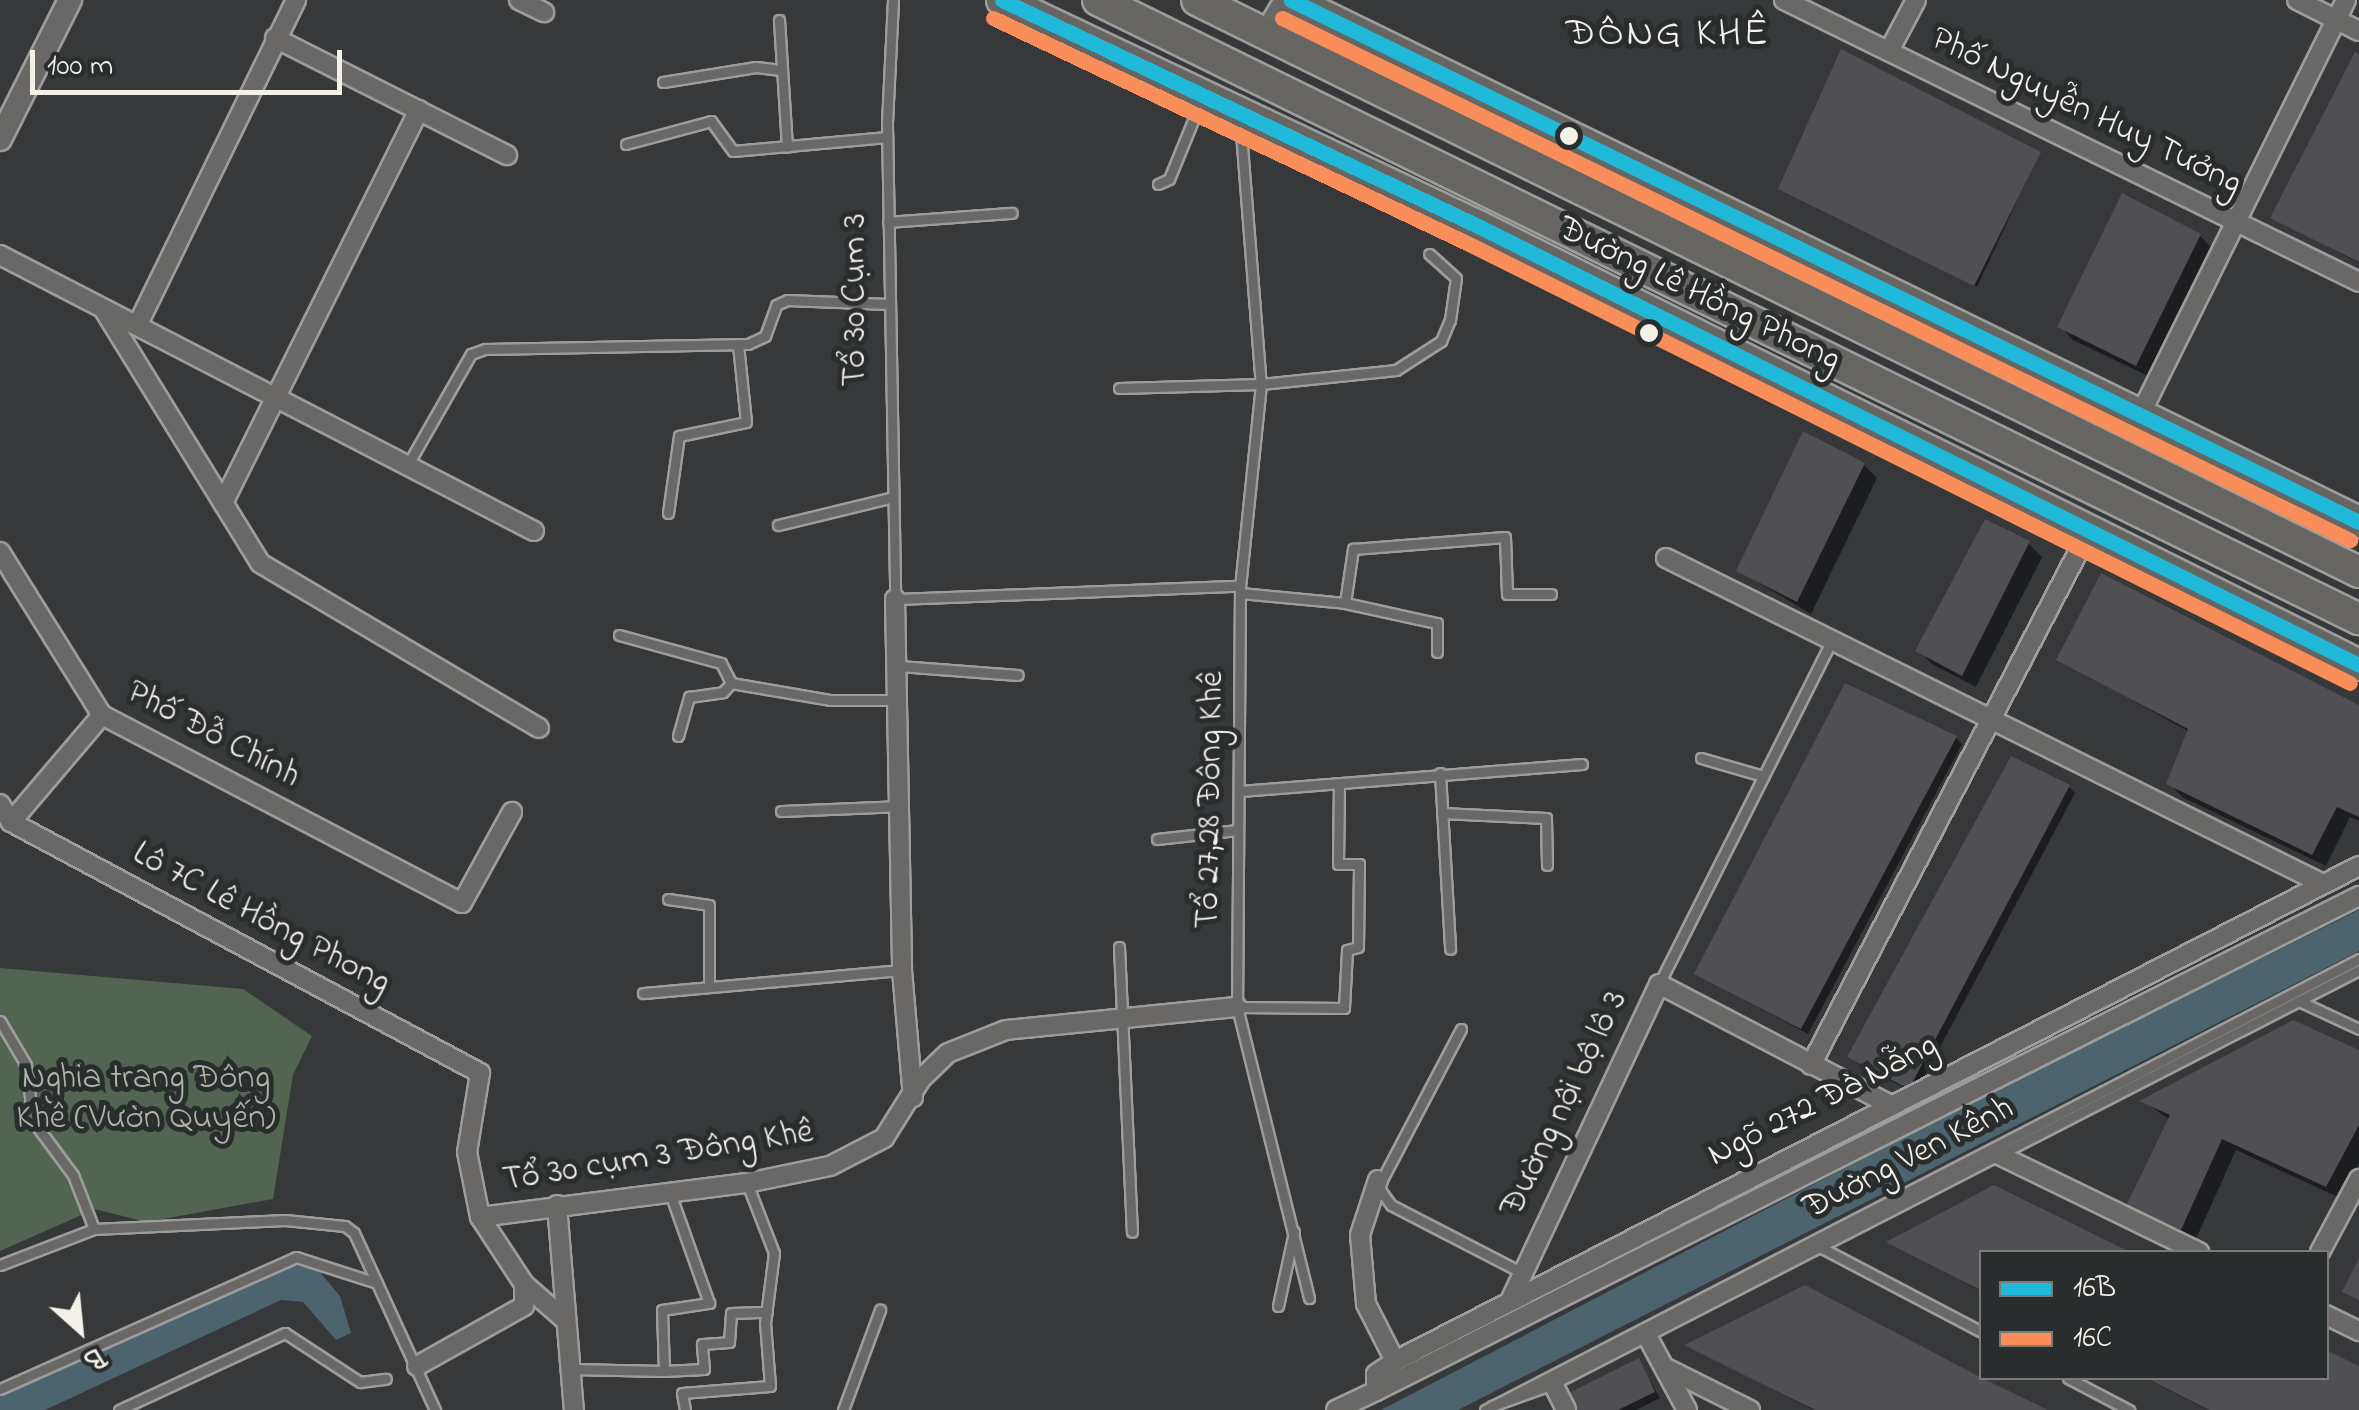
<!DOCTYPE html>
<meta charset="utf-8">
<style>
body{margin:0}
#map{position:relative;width:2359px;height:1410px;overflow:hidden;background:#36383a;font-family:"Indie Flower",sans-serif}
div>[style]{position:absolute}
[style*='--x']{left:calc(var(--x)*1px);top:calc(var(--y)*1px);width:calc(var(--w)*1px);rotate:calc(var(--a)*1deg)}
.green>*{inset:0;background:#536452}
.water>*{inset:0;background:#4c646e}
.shadow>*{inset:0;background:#0007}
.building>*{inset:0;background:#505054}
.roads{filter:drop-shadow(2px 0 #9c9d9c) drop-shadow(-2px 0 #9c9d9c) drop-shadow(0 2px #9c9d9c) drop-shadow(0 -2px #9c9d9c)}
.service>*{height:9px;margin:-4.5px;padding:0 4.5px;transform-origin:4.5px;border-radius:4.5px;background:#696866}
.minor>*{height:18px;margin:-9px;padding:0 9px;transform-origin:9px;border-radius:9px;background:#696866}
.tertiary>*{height:22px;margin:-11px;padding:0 11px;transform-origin:11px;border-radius:11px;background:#696866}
.primary>*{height:30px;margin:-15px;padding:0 15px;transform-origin:15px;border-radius:15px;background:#666562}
.bus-1>*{height:15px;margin:-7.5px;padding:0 7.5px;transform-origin:7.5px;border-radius:7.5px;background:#20b9da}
.bus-2>*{height:15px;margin:-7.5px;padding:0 7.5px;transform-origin:7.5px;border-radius:7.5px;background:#fa8e5a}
.dots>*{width:28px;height:28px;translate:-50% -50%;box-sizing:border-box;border:5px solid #2a2d2e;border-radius:50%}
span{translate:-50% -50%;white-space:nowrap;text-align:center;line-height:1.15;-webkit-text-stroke:10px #2a2d2e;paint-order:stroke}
.street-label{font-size:35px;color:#f4f1e8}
.park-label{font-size:35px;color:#aeb5a6}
.quarter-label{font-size:40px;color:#f4f1e8;letter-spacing:2.5px}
.legend{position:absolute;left:1979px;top:1250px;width:350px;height:130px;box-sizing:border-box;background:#2a2d2e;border:2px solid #7b7b78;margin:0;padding:12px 18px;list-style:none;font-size:30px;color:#f4f1e8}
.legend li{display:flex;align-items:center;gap:20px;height:50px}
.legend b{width:50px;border:2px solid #7b7b78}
.north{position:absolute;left:30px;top:1280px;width:100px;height:100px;-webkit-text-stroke:8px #2a2d2e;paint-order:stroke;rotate:153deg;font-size:28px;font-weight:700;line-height:40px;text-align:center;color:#f4f1e8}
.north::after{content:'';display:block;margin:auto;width:35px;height:45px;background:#f4f1e8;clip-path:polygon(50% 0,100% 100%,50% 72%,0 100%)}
.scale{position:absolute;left:30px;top:50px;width:312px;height:45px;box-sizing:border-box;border:5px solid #f4f1e8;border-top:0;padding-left:12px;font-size:30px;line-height:35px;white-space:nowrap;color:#f4f1e8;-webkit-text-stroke:8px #2a2d2e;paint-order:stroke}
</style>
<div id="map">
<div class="green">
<i style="clip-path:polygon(0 968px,243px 989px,312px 1036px,293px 1075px,273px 1199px,146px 1222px,95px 1209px,0 1251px)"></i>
</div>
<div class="water">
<i style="clip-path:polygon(2359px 910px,2359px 951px,1458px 1410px,1381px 1410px,1962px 1107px)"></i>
<i style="clip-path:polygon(293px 1264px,319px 1271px,340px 1296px,351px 1333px,336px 1340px,303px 1302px,281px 1300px,45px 1410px,0 1410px,0 1394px)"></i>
</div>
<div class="shadow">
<i style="clip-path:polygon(2359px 57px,2359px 263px,2273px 217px)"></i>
<i style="clip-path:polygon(2039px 154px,1977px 287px,1783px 191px)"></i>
<i style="clip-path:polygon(2200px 236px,2213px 249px,2150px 377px,2073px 340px,2060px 326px)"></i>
<i style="clip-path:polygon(1864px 465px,1877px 478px,1811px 614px,1739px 571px)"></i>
<i style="clip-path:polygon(2028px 543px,2042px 557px,1976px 687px,1932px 664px,1918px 650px)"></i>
<i style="clip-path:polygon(2059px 659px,2359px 707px,2359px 821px,2350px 817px,2326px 866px,2182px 797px,2169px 783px,2191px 733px)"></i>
<i style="clip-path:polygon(1956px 738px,1962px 744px,1808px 1034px,1697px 974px)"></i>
<i style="clip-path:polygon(2069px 787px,2075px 793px,1915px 1094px,1857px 1062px,1851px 1056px)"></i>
<i style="clip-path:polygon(2359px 1052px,2359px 1163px,2340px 1198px,2236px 1150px,2195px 1241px,2142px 1218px,2129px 1205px,2170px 1120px,2143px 1101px)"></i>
<i style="clip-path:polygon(1994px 1187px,2125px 1252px,1982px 1252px,1982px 1292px,1890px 1242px)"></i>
<i style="clip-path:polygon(1689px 1345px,2043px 1410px,1813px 1410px)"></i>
<i style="clip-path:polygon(1638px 1361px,1660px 1398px,1636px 1410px,1580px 1410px)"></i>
<i style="clip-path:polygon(2359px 1369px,2359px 1410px,2208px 1410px,2145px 1378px,2326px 1378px)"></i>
</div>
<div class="building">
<i style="clip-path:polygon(1841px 49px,2041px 152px,1974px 286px,1778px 189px)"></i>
<i style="clip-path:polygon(2355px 52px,2359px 54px,2359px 262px,2270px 218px)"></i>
<i style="clip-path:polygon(2122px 193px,2201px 234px,2136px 366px,2057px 327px)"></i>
<i style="clip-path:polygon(1803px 431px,1865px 463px,1797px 602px,1736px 571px)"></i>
<i style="clip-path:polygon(1985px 519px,2030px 541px,1962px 676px,1915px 651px)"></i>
<i style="clip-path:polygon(2101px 573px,2359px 705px,2359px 817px,2337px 807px,2312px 855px,2166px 784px,2188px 729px,2056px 660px)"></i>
<i style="clip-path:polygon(1845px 683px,1957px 736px,1801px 1029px,1694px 974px)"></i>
<i style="clip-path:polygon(2011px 756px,2070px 785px,1909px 1089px,1847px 1057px)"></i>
<i style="clip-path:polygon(2293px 1020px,2359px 1050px,2359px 1125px,2326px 1187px,2222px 1139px,2181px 1230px,2126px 1206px,2170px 1115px,2139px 1101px)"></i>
<i style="clip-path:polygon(1994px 1185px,2130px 1252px,1982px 1252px,1982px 1291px,1886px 1242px)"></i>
<i style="clip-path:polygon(2359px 1258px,2359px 1300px,2342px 1292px)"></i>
<i style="clip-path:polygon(1805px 1285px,1982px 1378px,2048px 1410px,1815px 1410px,1684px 1345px)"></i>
<i style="clip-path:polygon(2326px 1350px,2359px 1366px,2359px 1410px,2209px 1410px,2146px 1378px,2326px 1378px)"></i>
<i style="clip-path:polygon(1639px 1358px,1655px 1392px,1618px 1410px,1577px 1410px,1569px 1393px)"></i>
</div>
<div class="roads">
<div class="service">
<i style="--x:893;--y:0;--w:124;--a:92.8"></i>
<i style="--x:887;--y:124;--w:475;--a:89"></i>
<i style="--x:895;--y:599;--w:345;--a:-2.2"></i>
<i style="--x:779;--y:20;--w:127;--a:86.4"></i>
<i style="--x:663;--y:82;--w:94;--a:-9.2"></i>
<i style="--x:756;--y:67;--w:25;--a:7"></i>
<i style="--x:1240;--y:120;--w:265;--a:85.5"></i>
<i style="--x:1261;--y:384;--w:203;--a:95.9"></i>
<i style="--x:1240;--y:586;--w:421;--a:90.4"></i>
<i style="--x:1237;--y:1007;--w:300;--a:76.1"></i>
<i style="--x:626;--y:144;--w:88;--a:-15.1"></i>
<i style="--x:711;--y:121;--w:37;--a:54"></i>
<i style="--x:733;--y:151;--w:155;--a:-5.2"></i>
<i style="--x:1158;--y:184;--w:12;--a:-24"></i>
<i style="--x:1169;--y:179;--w:84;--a:-67.7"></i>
<i style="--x:888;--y:222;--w:124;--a:-4.2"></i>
<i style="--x:1119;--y:388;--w:142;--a:-1.6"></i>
<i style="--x:1261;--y:384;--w:136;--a:-5.9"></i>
<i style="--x:1396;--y:370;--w:54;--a:-32.8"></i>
<i style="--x:1441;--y:341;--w:23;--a:-67"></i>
<i style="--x:1450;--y:320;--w:42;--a:-81.9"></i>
<i style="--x:1456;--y:278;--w:36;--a:-138"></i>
<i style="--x:407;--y:466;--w:129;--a:-60.3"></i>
<i style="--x:471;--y:354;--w:15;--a:-20"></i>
<i style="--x:485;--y:349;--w:263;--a:-1.1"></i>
<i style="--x:748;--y:344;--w:19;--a:-25"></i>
<i style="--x:765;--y:336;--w:33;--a:-70"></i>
<i style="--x:776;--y:305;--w:12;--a:-24"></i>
<i style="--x:787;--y:300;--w:101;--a:2.3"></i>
<i style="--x:668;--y:513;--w:78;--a:-81.9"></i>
<i style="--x:679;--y:436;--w:68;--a:-11.8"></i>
<i style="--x:746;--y:422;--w:78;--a:-95.9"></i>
<i style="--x:778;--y:525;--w:115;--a:-13.6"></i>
<i style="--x:1240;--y:593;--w:105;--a:5.4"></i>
<i style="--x:1345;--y:603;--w:94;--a:12.3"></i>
<i style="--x:1437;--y:623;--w:29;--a:90"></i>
<i style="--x:1345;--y:603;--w:55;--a:-81.6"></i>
<i style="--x:1353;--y:549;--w:152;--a:-4.5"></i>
<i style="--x:1505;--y:537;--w:57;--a:88"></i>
<i style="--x:1507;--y:594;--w:44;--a:0"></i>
<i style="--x:619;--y:635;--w:106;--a:15.4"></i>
<i style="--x:721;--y:663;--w:22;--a:63"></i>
<i style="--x:731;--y:683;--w:100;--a:9.7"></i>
<i style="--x:830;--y:700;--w:68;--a:0"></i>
<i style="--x:899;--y:666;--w:119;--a:4.3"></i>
<i style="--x:678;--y:736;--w:41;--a:-74.2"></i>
<i style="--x:689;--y:697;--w:34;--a:-8"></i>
<i style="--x:723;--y:692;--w:12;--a:-48"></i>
<i style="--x:1701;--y:758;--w:65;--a:16.2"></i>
<i style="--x:1440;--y:773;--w:176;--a:86.7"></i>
<i style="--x:1240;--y:791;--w:343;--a:-4.5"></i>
<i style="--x:781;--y:811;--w:117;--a:-2.4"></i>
<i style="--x:1442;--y:813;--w:104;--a:2.8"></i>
<i style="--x:1546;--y:818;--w:47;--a:88.8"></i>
<i style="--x:1157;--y:839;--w:81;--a:-6.4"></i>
<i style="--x:668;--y:899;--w:41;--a:8.3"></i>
<i style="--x:709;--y:905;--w:82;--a:90"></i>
<i style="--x:1119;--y:947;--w:285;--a:87.4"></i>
<i style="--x:1659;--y:984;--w:385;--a:-63.3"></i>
<i style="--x:643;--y:993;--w:260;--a:-5.1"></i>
<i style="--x:2299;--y:1001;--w:66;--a:25"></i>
<i style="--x:1237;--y:1007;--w:107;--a:0.5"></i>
<i style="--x:1344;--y:1008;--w:58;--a:-87"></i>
<i style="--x:1347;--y:950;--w:11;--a:-15"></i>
<i style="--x:1358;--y:947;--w:83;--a:-89.3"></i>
<i style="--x:1359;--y:864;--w:21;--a:180"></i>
<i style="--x:1338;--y:864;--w:79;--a:-89.3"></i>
<i style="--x:0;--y:1021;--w:51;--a:59.4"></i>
<i style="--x:26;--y:1065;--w:56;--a:82.9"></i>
<i style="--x:33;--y:1121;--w:67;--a:53.5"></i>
<i style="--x:73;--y:1175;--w:58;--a:68.7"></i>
<i style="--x:1461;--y:1029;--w:178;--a:117.7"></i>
<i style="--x:1378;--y:1187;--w:22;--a:54"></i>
<i style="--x:1391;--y:1205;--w:146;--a:27.3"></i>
<i style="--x:1822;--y:1248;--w:181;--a:27.7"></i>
<i style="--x:0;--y:1265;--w:101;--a:-21"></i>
<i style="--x:94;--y:1229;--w:191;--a:-2.7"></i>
<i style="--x:285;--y:1220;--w:60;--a:5.7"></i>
<i style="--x:345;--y:1226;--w:11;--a:38"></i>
<i style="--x:354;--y:1233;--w:195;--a:65.4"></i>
<i style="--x:1278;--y:1306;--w:76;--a:-77.8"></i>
<i style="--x:572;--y:1369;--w:92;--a:1.2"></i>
<i style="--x:664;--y:1371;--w:61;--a:-91.9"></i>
<i style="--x:662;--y:1310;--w:48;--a:-8.5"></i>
<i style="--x:709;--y:1303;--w:117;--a:-109.5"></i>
<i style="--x:664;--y:1371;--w:40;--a:-2.9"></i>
<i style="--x:704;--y:1369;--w:25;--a:-95"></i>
<i style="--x:702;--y:1344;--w:27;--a:-4"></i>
<i style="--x:729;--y:1342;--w:29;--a:-86"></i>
<i style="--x:731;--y:1313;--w:36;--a:-2"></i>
<i style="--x:2068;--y:1378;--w:69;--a:27.7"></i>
<i style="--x:0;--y:1389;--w:324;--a:-24"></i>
<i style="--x:296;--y:1257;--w:85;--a:17.8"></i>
<i style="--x:1492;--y:1406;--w:65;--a:-19.8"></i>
<i style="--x:1553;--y:1384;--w:906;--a:-27.19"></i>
<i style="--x:119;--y:1410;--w:183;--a:-24.9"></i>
<i style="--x:285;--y:1333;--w:90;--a:33.2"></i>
<i style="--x:360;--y:1382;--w:26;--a:-7"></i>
<i style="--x:685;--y:1410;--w:17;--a:-100"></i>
<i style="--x:682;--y:1393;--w:88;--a:-4.5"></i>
<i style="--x:770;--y:1386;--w:63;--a:-94.5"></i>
<i style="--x:765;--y:1323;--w:71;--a:-82.7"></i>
<i style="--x:774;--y:1253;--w:75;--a:-111.1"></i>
<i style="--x:843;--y:1410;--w:107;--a:-69.7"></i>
<i style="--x:1485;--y:1410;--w:984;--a:-27.29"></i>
</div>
<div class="minor">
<i style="--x:519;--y:0;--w:28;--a:26"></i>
<i style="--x:1784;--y:0;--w:640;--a:26.12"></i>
<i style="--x:2297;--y:0;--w:69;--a:26.6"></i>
<i style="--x:1264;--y:33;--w:39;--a:-59"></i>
<i style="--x:275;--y:38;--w:260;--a:26.8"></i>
<i style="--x:1889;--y:51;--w:58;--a:-62.1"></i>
<i style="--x:0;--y:255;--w:601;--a:27.33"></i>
<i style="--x:104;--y:310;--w:297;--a:58.3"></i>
<i style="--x:260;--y:563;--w:324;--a:30.6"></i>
<i style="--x:137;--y:326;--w:363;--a:-64"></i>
<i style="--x:2140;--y:415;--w:463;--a:-63.6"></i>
<i style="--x:223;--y:503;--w:439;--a:-63.5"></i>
<i style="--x:0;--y:552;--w:192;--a:58"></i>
<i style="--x:102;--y:715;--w:406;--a:27.6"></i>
<i style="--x:462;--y:903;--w:104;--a:-61.2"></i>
<i style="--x:1666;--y:558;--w:733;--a:26.39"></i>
<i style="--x:895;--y:599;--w:371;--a:88.9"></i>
<i style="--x:902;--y:970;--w:128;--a:85.1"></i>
<i style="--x:0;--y:804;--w:21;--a:59"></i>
<i style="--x:11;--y:822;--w:532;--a:28.15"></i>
<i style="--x:480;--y:1073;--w:80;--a:99.3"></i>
<i style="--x:467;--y:1152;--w:66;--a:78.7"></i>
<i style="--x:480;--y:1217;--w:269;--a:-7.3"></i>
<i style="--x:747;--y:1183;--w:85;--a:-11.6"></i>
<i style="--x:830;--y:1166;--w:61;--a:-27.4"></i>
<i style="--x:884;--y:1138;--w:70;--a:-57.9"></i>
<i style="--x:921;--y:1079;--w:37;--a:-44"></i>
<i style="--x:948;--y:1053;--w:62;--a:-21.6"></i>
<i style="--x:1006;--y:1030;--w:232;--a:-5.7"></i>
<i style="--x:11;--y:822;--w:140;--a:-49.6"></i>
<i style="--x:1811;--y:1065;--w:604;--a:-62.5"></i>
<i style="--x:1997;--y:1154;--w:225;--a:25.9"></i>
<i style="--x:1378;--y:1180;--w:58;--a:108.1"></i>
<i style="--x:1360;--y:1235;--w:69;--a:85"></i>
<i style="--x:1366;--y:1304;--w:64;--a:63"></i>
<i style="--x:557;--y:1205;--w:206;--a:85.3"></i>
<i style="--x:2320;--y:1252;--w:83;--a:-61.9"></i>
<i style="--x:524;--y:1284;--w:55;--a:41.3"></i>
<i style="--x:1510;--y:1301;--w:350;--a:-64.8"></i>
<i style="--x:1659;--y:984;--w:257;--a:27.6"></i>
<i style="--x:2326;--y:1315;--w:37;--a:26"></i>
<i style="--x:1647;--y:1336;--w:84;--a:61.6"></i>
<i style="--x:417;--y:1366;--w:123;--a:-29.3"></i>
<i style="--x:524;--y:1306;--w:22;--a:-90"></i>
<i style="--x:524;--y:1284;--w:80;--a:-123.3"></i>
<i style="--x:1666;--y:1368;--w:94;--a:26.6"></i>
<i style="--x:1553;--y:1384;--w:29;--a:63"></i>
<i style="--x:1376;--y:1391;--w:1101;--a:-26.73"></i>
<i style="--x:1336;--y:1410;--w:44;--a:-25.4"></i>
<i style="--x:1376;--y:1391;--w:17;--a:-90"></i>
<i style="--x:1376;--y:1374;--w:23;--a:-34"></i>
<i style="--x:1395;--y:1361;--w:1084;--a:-27.18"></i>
</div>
<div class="tertiary">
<i style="--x:0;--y:139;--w:156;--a:-63.3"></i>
</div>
<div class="primary">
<i style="--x:1002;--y:0;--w:527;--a:25.4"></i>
<i style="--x:1478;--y:226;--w:984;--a:26.49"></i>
<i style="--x:1098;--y:0;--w:1405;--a:26.15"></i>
<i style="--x:1197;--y:0;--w:1295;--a:26.21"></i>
<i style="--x:1291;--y:0;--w:1189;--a:26.05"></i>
</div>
</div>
<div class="bus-1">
<i style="--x:1002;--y:0;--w:527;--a:25.4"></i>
<i style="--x:1478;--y:226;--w:984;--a:26.49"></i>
<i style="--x:1291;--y:0;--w:1189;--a:26.05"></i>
</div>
<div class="bus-2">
<i style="--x:993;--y:18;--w:527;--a:25.4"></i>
<i style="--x:1469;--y:244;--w:984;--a:26.49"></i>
<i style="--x:1282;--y:18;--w:1189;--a:26.05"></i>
</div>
<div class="dots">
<i style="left:1569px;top:136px;background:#f4f1e8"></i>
<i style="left:1649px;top:333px;background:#f4f1e8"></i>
</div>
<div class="street-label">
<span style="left:2086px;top:112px;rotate:26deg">Phố Nguyễn Huy Tưởng</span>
<span style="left:1699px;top:295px;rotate:26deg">Đường Lê Hồng Phong</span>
<span style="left:856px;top:300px;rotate:-90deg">Tổ 30 Cụm 3</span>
<span style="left:213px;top:735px;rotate:28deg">Phố Đỗ Chính</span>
<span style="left:1211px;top:800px;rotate:-89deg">Tổ 27,28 Đông Khê</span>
<span style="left:261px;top:919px;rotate:28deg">Lô 7C Lê Hồng Phong</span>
<span style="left:1823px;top:1101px;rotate:-27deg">Ngõ 272 Đà Nẵng</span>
<span style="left:1565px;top:1104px;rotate:-64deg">Đường nội bộ lô 3</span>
<span style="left:658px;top:1157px;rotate:-9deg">Tổ 30 cụm 3 Đông Khê</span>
<span style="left:1909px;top:1159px;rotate:-27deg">Đường Ven Kênh</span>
</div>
<div class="park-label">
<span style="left:146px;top:1099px">Nghia trang Đông<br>Khê (Vườn Quyến)</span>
</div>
<div class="quarter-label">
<span style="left:1668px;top:35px">ĐÔNG KHÊ</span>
</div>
<ul class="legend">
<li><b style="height:12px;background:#20b9da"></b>16B</li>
<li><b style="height:12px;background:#fa8e5a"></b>16C</li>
</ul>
<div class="north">B</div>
<div class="scale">100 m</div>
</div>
